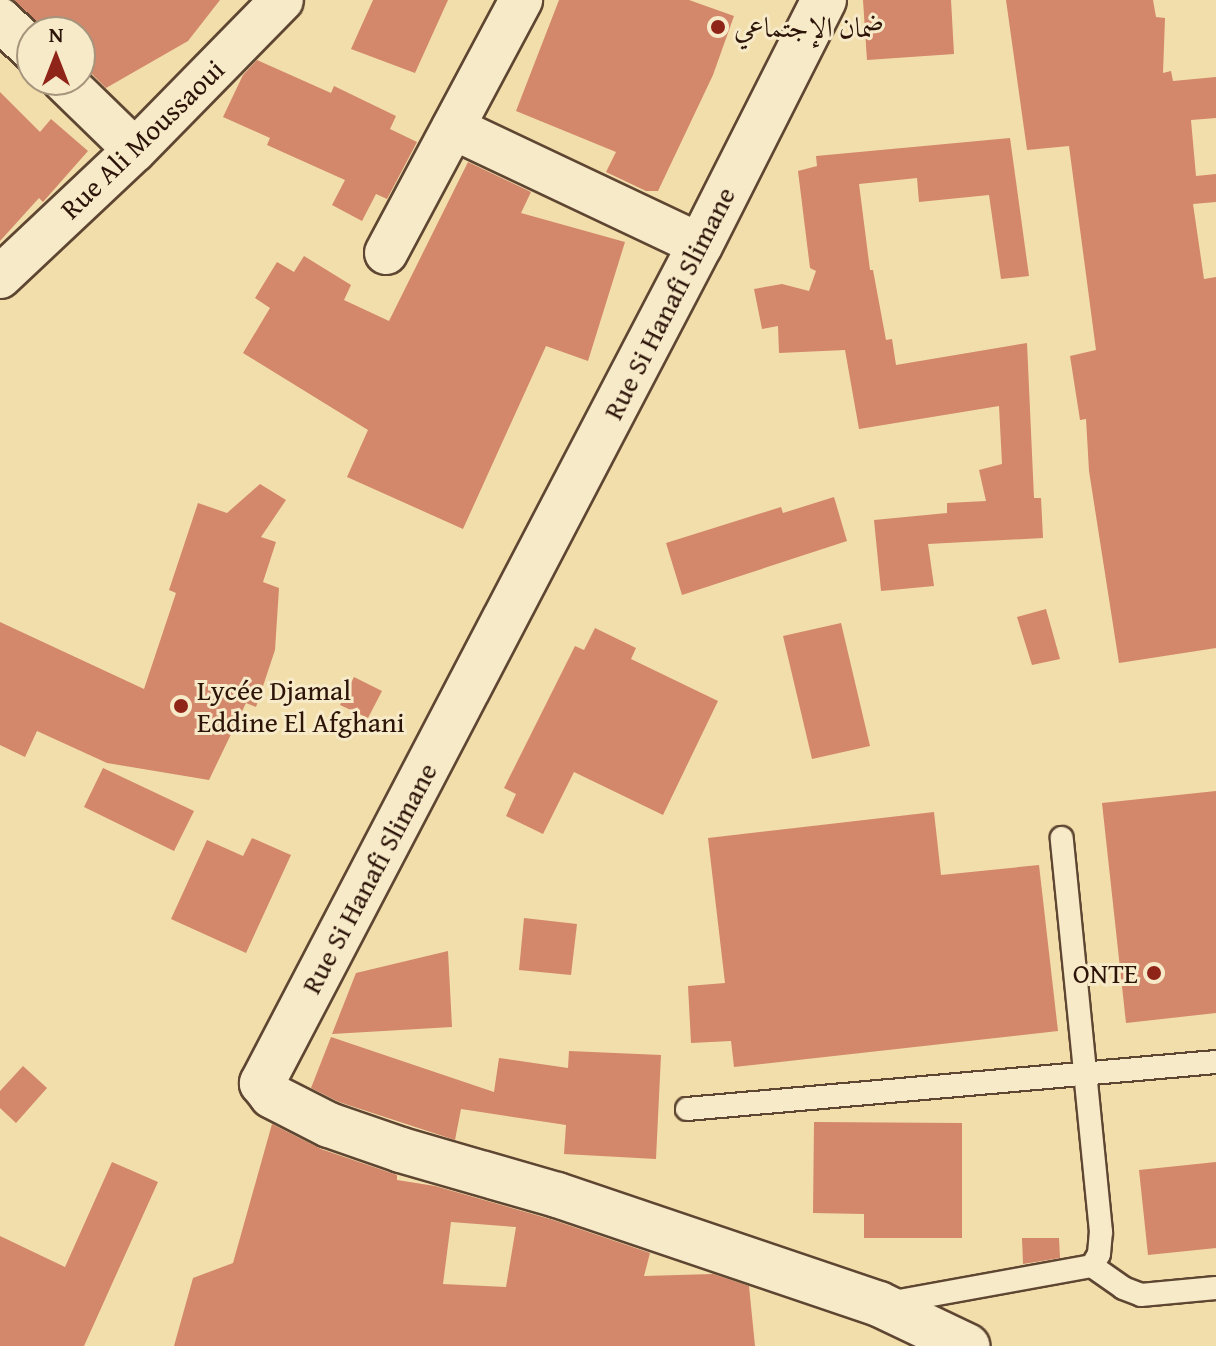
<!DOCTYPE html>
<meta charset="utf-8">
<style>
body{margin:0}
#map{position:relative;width:1216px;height:1346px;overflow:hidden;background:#f2deab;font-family:"Gentium Book Plus",Amiri,serif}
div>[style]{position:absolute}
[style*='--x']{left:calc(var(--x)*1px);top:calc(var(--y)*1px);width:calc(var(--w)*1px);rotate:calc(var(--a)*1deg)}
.building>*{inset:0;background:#d3876b}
.roads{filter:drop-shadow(2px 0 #5e4632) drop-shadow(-2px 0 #5e4632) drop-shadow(0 2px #5e4632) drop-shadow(0 -2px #5e4632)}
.service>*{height:22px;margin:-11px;padding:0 11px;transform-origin:11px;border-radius:11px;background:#f7eac8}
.minor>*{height:42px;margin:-21px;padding:0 21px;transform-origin:21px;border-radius:21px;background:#f7eac8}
.tertiary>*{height:44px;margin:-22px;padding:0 22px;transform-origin:22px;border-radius:22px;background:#f7eac8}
.dots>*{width:22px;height:22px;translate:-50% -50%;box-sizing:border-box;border:4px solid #f7eac8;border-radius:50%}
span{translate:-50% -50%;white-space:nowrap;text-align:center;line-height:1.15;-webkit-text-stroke:6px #f7eac8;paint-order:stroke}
.poi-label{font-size:28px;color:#2d1409}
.left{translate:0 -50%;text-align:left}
.right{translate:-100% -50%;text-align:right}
.street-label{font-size:28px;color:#2d1409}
.north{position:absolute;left:16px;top:16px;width:80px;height:80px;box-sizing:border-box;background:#f7eac8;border:2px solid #a6947c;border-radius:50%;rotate:0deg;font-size:22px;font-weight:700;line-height:32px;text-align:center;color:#2d1409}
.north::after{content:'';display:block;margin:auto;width:28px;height:36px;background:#8f2418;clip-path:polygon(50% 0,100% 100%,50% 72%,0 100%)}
</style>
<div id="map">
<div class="building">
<i style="clip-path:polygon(14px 0,220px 0,188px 41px,106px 88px,92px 74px,80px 55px,80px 32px,48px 32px)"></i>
<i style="clip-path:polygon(373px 0,448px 0,415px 73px,351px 49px)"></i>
<i style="clip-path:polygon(559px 0,689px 0,734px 16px,713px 75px,658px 191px,646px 191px,606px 172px,616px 152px,516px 111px)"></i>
<i style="clip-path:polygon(863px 0,951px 0,954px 54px,867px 60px)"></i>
<i style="clip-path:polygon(1006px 0,1153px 0,1156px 17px,1165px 18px,1163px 73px,1171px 71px,1173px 81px,1216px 77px,1216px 118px,1191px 120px,1196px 176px,1216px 174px,1216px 202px,1193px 204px,1204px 279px,1216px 277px,1216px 648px,1119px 663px,1089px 471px,1086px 419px,1080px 420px,1070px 356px,1096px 350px,1069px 146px,1027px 150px)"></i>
<i style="clip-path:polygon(257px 60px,331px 93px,334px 86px,396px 116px,390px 129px,417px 142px,387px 199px,376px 194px,362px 221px,332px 205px,345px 180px,267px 145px,270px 138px,223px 117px,243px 75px)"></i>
<i style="clip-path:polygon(0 92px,40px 132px,51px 119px,88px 151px,43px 202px,39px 198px,0 241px)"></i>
<i style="clip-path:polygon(1010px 138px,1029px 276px,1001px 279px,989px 195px,919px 202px,917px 178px,859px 184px,870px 270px,873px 270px,886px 340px,892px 339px,896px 365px,1027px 343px,1034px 498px,1041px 498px,1043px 538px,928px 544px,934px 586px,881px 591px,874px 520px,947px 513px,947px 503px,986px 501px,979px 470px,1002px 464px,999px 406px,859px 429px,845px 350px,779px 353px,778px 326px,762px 329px,754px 289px,782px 284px,809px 291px,816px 271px,810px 268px,798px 171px,817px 166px,816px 156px)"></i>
<i style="clip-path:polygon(468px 162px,531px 192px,521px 213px,625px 242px,588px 361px,546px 346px,463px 529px,347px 477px,368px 430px,243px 353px,270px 308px,255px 298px,277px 262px,294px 272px,304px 256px,351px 285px,344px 300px,389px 321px)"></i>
<i style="clip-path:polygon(260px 484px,286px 500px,261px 537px,276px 542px,263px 582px,279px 588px,275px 650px,256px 707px,246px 703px,209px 780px,107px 763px,37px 731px,25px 757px,0 745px,0 622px,144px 689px,176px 593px,169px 590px,198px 503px,227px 513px)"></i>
<i style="clip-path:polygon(834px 497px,847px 541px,682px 595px,666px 543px,781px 507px,783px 513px)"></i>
<i style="clip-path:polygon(1046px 609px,1060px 659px,1032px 665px,1017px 617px)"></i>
<i style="clip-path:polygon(841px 623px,870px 746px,812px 759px,783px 636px)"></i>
<i style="clip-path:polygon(595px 628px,636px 648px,631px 659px,718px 701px,663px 815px,574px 772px,543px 834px,506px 816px,516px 794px,504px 788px,575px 646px,584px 650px)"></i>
<i style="clip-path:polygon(354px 677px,382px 691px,368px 718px,340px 705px)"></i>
<i style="clip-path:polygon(103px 768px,194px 811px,174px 851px,84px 807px)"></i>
<i style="clip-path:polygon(1216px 791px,1216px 1013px,1126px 1023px,1102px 803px)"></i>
<i style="clip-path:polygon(934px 812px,941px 875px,1039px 865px,1058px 1031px,734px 1067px,731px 1041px,691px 1043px,688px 986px,725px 983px,708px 838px)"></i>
<i style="clip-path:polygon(252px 838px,291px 855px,246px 953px,171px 919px,207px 840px,243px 856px)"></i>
<i style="clip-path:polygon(524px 918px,577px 924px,571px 975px,519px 970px)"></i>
<i style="clip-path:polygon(448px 951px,452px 1027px,332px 1034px,356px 973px)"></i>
<i style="clip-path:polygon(331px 1037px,494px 1092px,499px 1058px,568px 1068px,569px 1051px,661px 1055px,656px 1159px,564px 1154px,566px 1125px,461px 1109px,455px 1140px,339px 1102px,311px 1088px)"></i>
<i style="clip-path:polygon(23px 1066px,47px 1088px,16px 1123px,0 1108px,0 1091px)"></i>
<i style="clip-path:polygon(814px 1122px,962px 1123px,962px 1238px,864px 1238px,864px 1214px,813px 1213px)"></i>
<i style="clip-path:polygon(evenodd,272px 1124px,321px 1149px,397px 1175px,397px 1180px,435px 1186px,550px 1219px,650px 1253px,644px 1276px,713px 1274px,749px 1286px,755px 1346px,174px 1346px,193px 1278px,233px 1263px,272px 1124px,451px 1222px,516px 1227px,506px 1287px,443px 1284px,451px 1222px)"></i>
<i style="clip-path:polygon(112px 1162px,158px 1182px,84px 1346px,0 1346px,0 1236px,65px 1267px)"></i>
<i style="clip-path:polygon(1216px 1162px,1216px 1248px,1148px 1255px,1139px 1170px)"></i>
<i style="clip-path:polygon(1022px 1238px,1059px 1238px,1060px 1258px,1023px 1264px)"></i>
</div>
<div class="roads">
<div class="service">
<i style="--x:687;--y:1109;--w:531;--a:-5.08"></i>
<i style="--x:1092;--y:1266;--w:38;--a:35"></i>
<i style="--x:1123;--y:1288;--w:19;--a:21"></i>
<i style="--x:1141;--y:1295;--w:75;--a:-5.3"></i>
<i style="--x:888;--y:1303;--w:207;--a:-10.3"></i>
<i style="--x:1092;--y:1266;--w:14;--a:-60"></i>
<i style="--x:1099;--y:1254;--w:22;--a:-85"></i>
<i style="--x:1101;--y:1232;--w:396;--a:-95.7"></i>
</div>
<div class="minor">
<i style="--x:0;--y:19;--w:45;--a:44.1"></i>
<i style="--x:63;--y:80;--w:100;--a:44.2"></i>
<i style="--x:453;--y:128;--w:273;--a:25.3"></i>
<i style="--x:386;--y:253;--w:287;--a:-61.9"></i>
<i style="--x:0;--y:277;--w:185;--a:-43.3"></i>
<i style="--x:135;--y:150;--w:210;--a:-45.6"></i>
</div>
<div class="tertiary">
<i style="--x:824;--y:0;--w:275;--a:116.8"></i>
<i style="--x:700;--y:245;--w:946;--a:117.59"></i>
<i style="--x:262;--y:1083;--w:16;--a:52"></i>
<i style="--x:272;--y:1096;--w:64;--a:27"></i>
<i style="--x:329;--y:1125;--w:76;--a:19.1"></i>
<i style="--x:401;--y:1150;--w:162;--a:16.1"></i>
<i style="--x:557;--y:1195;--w:340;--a:18.7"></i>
<i style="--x:879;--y:1304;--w:98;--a:25.5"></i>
</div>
</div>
<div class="dots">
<i style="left:718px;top:27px;background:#8f2418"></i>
<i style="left:181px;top:706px;background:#8f2418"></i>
<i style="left:1154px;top:973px;background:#8f2418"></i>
</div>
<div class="poi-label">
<span class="left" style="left:734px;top:27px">ضمان الإجتماعي</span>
<span class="left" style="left:197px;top:706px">Lycée Djamal<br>Eddine El Afghani</span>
<span class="right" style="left:1138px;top:973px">ONTE</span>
</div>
<div class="street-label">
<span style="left:142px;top:139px;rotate:-44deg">Rue Ali Moussaoui</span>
<span style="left:669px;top:303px;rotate:-63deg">Rue Si Hanafi Slimane</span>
<span style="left:369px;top:878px;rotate:-62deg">Rue Si Hanafi Slimane</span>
</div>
<div class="north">N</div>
</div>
